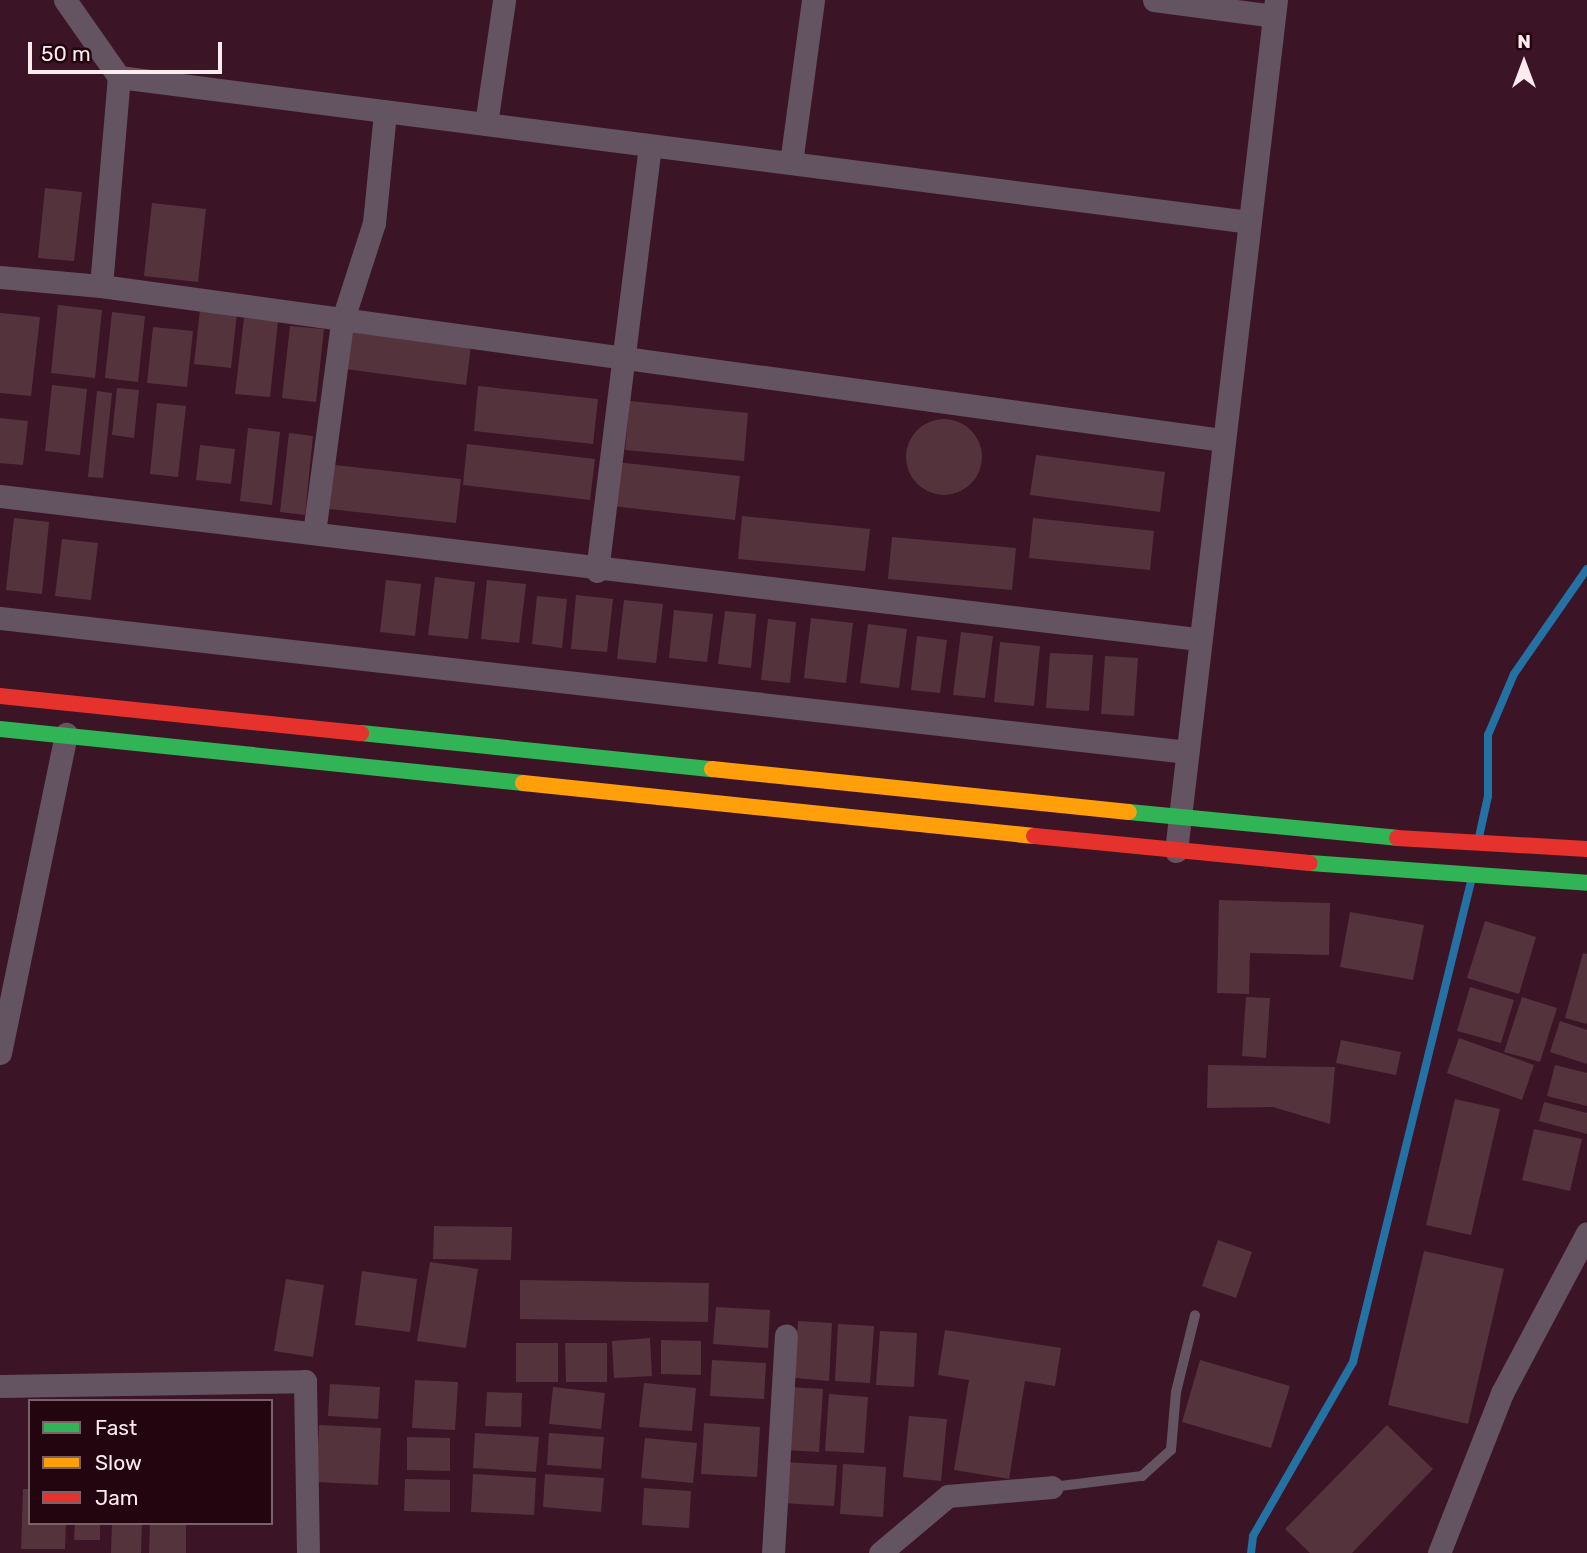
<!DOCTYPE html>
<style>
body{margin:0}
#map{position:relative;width:1587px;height:1553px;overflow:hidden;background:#3b1426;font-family:Rubik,sans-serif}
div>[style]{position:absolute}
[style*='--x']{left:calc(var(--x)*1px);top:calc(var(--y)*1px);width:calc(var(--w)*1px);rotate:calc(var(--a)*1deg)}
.stream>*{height:8px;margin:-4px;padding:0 4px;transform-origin:4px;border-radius:4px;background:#2472a4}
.building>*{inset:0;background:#55333c}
.round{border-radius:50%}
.lane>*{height:10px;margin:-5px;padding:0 5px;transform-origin:5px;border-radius:5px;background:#645361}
.street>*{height:23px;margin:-11.5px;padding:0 11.5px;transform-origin:11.5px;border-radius:11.5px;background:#645361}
.fast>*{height:16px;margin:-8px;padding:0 8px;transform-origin:8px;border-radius:8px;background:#30b455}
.slow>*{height:16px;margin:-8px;padding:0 8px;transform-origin:8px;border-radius:8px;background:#ff9f0a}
.jam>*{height:16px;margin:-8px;padding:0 8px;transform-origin:8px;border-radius:8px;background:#e5322d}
span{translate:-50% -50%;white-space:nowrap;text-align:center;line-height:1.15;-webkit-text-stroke:5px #22050f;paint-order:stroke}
.legend{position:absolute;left:28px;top:1399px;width:245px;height:126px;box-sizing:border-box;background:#22050f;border:2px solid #7a6169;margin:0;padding:9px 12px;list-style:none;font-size:21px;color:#feebef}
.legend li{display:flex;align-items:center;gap:14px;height:35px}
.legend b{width:35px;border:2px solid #7a6169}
.north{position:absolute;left:1489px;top:28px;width:70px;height:70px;-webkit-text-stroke:5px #22050f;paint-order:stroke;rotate:0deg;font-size:19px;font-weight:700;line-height:28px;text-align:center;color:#feebef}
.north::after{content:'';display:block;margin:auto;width:24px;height:32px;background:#feebef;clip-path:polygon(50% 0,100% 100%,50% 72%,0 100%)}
.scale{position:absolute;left:28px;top:42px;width:194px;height:32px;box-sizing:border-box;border:4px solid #feebef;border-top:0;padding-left:9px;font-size:21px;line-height:24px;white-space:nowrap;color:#feebef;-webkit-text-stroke:5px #22050f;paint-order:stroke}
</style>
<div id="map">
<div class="stream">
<i style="--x:1479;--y:837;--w:42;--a:-77.6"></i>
<i style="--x:1488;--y:796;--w:61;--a:-90"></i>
<i style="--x:1488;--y:735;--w:66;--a:-66.9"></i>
<i style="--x:1514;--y:674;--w:128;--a:-55.2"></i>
<i style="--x:1251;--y:1553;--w:17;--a:-83"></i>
<i style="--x:1253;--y:1536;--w:201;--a:-60.1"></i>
<i style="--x:1353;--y:1362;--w:495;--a:-76.2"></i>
</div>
<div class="building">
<i style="clip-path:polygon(45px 188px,82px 192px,74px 261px,38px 258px)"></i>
<i style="clip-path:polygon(152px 203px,206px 209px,198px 282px,144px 276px)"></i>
<i style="clip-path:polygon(58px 305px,102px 310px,95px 378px,51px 373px)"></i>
<i style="clip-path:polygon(200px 310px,237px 313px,231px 368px,194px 364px)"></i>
<i style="clip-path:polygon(112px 312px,145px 316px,138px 382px,105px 378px)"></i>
<i style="clip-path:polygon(0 313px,40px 317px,31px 396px,0 393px)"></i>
<i style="clip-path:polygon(244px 318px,278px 321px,270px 397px,235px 394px)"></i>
<i style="clip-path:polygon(290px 326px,324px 329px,316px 402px,282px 398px)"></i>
<i style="clip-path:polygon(153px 327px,193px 331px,187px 387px,147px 383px)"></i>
<i style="clip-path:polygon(351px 330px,471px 346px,466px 385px,345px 369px)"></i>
<i style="clip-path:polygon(52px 385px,87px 389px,80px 455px,45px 451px)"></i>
<i style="clip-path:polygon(478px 386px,598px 399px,593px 444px,474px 431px)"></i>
<i style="clip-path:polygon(117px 388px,139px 390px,134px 438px,112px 435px)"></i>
<i style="clip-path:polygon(97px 391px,112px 393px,103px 478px,88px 477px)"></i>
<i style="clip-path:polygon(630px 401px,748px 413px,744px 461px,625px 450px)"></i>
<i style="clip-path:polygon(157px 403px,186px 406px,178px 477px,150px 474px)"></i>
<i style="clip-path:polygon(0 418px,28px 421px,23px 465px,0 463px)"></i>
<i class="round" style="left:906px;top:419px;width:76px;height:76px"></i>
<i style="clip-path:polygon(248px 428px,280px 432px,272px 505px,240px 501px)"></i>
<i style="clip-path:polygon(289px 433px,313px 436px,305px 515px,280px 512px)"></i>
<i style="clip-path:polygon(467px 444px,595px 459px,590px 500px,463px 485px)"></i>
<i style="clip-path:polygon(200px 445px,235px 449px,231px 484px,196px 480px)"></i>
<i style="clip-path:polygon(1036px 455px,1165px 472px,1160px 512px,1030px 495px)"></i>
<i style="clip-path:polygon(617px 462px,740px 476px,735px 520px,612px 506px)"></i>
<i style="clip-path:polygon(335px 465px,461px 479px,456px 523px,329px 509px)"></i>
<i style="clip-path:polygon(742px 516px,870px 529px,865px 571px,738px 559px)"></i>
<i style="clip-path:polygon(14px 518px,49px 522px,42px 594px,6px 590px)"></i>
<i style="clip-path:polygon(1033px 518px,1154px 531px,1150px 570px,1029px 558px)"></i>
<i style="clip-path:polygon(892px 537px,1016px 548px,1012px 590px,888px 579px)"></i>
<i style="clip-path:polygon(62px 539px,98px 543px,91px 600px,55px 596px)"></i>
<i style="clip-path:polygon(435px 577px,475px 582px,468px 639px,428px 635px)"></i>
<i style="clip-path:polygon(386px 580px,421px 584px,415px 636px,380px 632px)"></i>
<i style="clip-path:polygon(487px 580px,526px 584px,519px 643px,481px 639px)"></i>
<i style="clip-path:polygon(576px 595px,613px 599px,607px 652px,571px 649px)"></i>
<i style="clip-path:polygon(537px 596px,567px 599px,562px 648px,532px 644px)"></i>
<i style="clip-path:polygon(624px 600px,663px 604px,656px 663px,617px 659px)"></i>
<i style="clip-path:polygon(674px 610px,713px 614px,707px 662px,669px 658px)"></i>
<i style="clip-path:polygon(725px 611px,756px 614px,751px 668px,718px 664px)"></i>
<i style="clip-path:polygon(811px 618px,853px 623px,846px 683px,804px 678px)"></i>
<i style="clip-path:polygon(768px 619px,796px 622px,790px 683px,761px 680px)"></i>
<i style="clip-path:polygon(868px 624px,907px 629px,899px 688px,860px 683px)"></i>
<i style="clip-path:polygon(961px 632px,993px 636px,985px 698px,953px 695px)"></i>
<i style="clip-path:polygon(917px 636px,947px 640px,940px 693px,911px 690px)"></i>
<i style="clip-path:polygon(1000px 642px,1040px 646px,1034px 706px,994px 702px)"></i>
<i style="clip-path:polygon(1050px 653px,1093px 655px,1089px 711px,1046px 708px)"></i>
<i style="clip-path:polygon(1105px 656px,1138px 658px,1134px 716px,1101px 714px)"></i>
<i style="clip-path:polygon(1219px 900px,1330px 903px,1329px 955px,1250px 953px,1249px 994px,1217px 993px)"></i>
<i style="clip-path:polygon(1350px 912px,1424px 925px,1413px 980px,1340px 967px)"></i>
<i style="clip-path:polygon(1485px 921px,1536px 937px,1519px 994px,1467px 978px)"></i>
<i style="clip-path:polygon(1583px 953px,1587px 954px,1587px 1024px,1565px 1018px)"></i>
<i style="clip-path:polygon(1470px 987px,1514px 1000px,1501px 1043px,1457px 1031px)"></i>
<i style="clip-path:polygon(1246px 997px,1270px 998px,1266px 1058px,1242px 1056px)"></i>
<i style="clip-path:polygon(1522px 997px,1557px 1008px,1540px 1062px,1504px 1052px)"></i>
<i style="clip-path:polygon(1560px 1021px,1587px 1030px,1587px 1064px,1550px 1052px)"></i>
<i style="clip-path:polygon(1459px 1038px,1534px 1065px,1522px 1100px,1447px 1073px)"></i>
<i style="clip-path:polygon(1341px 1040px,1401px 1052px,1396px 1075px,1336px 1063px)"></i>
<i style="clip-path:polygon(1208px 1065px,1335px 1067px,1330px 1124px,1273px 1107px,1207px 1108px)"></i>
<i style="clip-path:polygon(1555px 1065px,1587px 1073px,1587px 1106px,1547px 1096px)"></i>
<i style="clip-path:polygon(1455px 1099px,1500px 1109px,1471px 1235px,1426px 1225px)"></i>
<i style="clip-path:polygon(1544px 1102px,1587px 1113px,1587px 1134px,1539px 1121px)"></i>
<i style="clip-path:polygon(1534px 1129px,1582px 1139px,1570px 1191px,1522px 1180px)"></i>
<i style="clip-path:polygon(434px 1226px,512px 1227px,511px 1260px,433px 1259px)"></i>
<i style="clip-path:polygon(1218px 1240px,1252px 1252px,1236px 1298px,1202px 1286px)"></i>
<i style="clip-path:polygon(1424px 1251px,1504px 1269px,1468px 1424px,1388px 1405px)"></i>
<i style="clip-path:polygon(430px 1262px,478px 1269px,466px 1348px,417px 1341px)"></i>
<i style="clip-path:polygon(362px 1271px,417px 1279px,410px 1332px,355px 1325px)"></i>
<i style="clip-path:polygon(286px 1279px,324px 1285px,313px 1357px,274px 1351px)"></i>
<i style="clip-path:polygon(520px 1280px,709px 1283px,708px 1322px,520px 1319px)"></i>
<i style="clip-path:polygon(716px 1307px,770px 1310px,768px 1348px,713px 1344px)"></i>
<i style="clip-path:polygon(798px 1321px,832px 1323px,829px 1381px,795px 1378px)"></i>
<i style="clip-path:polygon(838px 1324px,874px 1326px,870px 1383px,835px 1381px)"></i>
<i style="clip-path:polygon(945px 1330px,1061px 1348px,1055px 1386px,1025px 1381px,1009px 1479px,954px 1470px,969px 1380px,938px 1375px)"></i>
<i style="clip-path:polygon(880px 1331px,917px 1333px,914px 1387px,876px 1385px)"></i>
<i style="clip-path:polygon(650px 1338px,652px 1376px,614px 1378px,612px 1341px)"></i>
<i style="clip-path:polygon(661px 1340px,701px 1341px,701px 1375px,661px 1374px)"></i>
<i style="clip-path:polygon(516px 1343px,558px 1343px,558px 1382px,516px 1382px)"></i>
<i style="clip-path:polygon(565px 1343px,607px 1343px,607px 1382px,566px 1382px)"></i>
<i style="clip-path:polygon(712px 1360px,766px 1363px,764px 1399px,710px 1396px)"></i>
<i style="clip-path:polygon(1200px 1360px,1290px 1386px,1271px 1448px,1182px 1422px)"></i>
<i style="clip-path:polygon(415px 1380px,458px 1382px,455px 1430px,412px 1428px)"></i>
<i style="clip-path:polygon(644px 1383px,696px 1388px,692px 1431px,639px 1427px)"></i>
<i style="clip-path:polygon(330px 1384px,380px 1387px,378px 1419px,328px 1416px)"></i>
<i style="clip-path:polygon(553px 1387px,605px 1393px,601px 1429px,549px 1424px)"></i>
<i style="clip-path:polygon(789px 1387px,823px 1389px,819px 1452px,785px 1450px)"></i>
<i style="clip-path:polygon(487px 1392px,522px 1393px,521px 1427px,485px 1426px)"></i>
<i style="clip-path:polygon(829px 1394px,868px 1397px,864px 1453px,825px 1451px)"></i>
<i style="clip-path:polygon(909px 1416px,947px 1419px,941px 1481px,903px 1477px)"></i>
<i style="clip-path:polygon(704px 1423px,760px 1427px,757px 1477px,701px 1474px)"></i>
<i style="clip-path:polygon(319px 1425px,381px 1428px,378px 1485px,316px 1482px)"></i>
<i style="clip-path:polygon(1387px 1425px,1433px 1469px,1352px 1553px,1310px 1553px,1285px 1529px)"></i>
<i style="clip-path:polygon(475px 1433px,539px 1437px,536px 1472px,473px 1468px)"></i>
<i style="clip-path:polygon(549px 1433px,604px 1437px,601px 1469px,547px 1465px)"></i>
<i style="clip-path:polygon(407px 1437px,450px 1438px,450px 1471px,407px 1470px)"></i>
<i style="clip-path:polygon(645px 1438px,697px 1443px,693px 1483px,641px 1478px)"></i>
<i style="clip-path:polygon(784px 1462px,837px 1465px,834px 1506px,781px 1503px)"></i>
<i style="clip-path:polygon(843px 1464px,886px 1467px,883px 1517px,840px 1514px)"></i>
<i style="clip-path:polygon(473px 1474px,536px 1478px,534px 1515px,471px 1512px)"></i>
<i style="clip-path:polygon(545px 1474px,604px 1478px,601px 1512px,543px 1507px)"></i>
<i style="clip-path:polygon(405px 1479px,450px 1480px,450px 1512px,404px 1511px)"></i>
<i style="clip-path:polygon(644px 1488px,691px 1491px,689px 1528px,642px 1525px)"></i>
<i style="clip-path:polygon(23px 1489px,30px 1489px,30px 1523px,66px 1523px,65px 1549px,21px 1549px)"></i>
<i style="clip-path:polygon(75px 1523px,100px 1523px,100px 1540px,74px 1540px)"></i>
<i style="clip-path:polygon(112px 1523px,142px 1523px,141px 1553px,111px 1553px)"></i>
<i style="clip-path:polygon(150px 1523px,186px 1523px,186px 1553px,149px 1553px)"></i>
</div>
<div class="lane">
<i style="--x:1052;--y:1487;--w:91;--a:-7"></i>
<i style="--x:1142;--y:1476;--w:39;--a:-42"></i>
<i style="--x:1171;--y:1450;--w:58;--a:-85.1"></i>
<i style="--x:1176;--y:1392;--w:79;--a:-76.1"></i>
</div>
<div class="street">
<i style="--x:65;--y:0;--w:94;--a:55"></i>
<i style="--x:119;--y:77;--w:1139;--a:7.31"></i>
<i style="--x:1154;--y:0;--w:121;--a:7.6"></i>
<i style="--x:486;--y:124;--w:125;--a:-81.7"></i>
<i style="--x:791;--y:163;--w:164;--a:-82.3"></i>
<i style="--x:0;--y:277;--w:101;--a:5.1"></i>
<i style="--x:101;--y:286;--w:210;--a:-85.1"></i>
<i style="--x:101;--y:286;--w:1133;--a:7.82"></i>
<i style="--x:0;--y:496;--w:1207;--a:6.81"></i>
<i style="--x:314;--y:533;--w:213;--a:-82.4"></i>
<i style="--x:342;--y:322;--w:104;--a:-72.1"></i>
<i style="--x:374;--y:223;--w:112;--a:-84.3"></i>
<i style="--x:597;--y:571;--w:428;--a:-82.9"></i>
<i style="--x:0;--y:618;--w:1195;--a:6.44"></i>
<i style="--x:1176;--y:851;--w:857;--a:-83.3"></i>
<i style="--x:0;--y:1053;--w:326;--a:-78.3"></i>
<i style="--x:0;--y:1386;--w:305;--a:-0.9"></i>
<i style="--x:305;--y:1381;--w:172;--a:89"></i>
<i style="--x:773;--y:1553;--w:218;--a:-86.6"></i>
<i style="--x:880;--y:1553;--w:89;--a:-40"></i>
<i style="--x:948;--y:1496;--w:104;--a:-4.9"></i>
<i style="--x:1439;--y:1553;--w:172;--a:-68.5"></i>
<i style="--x:1502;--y:1393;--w:181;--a:-62"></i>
</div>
<div class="fast">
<i style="--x:0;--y:729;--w:526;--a:5.89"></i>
<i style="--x:361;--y:733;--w:353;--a:5.9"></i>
<i style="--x:1129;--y:812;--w:269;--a:5.5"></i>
<i style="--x:1310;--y:863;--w:278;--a:4.1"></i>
</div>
<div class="slow">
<i style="--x:712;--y:769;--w:419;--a:5.9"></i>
<i style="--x:523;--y:783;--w:514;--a:5.92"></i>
</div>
<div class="jam">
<i style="--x:0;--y:696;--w:363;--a:5.9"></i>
<i style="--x:1034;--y:836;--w:277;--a:5.6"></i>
<i style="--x:1397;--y:838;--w:190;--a:3.3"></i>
</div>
<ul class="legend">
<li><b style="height:9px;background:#30b455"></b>Fast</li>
<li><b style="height:9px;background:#ff9f0a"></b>Slow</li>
<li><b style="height:9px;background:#e5322d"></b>Jam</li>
</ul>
<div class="north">N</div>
<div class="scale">50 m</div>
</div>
